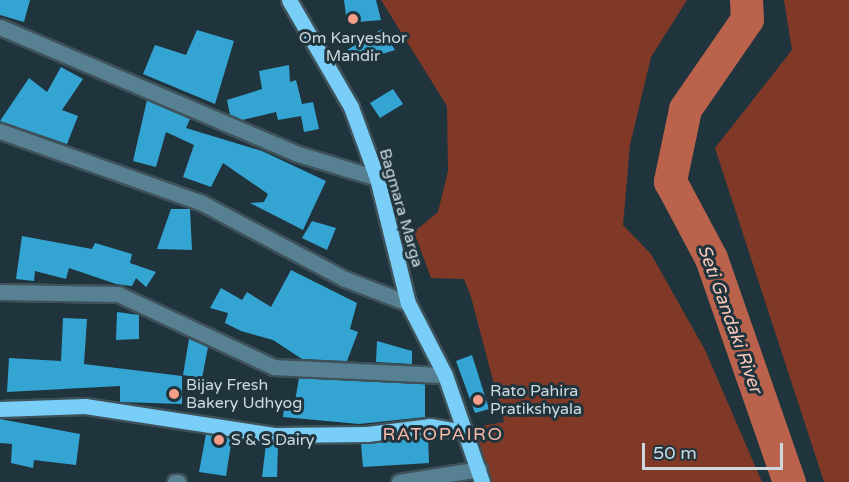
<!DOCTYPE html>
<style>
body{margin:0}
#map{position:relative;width:849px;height:482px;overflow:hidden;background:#20343d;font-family:"Varela Round",sans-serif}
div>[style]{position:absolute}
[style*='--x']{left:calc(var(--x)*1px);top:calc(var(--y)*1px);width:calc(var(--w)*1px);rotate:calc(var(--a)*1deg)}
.green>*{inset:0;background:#813927}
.river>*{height:33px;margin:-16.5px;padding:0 16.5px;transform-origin:16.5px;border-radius:16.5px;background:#ba624b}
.building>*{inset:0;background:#34a4d3}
.roads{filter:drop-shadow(2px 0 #3f525a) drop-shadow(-2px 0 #3f525a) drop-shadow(0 2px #3f525a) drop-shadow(0 -2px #3f525a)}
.minor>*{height:15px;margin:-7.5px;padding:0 7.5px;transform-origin:7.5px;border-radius:7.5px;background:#588093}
.major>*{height:15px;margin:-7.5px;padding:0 7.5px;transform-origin:7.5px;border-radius:7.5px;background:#78cef7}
.dots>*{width:16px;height:16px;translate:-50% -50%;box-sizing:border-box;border:3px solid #20343d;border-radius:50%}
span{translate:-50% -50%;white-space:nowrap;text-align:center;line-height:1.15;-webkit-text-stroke:6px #20343d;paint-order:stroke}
.poi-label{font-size:16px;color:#cdd8de}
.left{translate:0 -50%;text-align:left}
.street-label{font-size:16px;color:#cdd8de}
.water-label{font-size:18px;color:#f8c6b9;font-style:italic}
.neighbourhood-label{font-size:18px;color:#fab9a8;letter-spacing:1.5px}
.scale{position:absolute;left:642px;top:443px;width:141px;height:27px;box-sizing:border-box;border:3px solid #cdd8de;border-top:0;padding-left:8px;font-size:18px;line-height:21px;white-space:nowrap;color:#cdd8de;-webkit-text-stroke:4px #20343d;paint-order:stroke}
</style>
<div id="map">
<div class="green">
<i style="clip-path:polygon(381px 0,687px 0,651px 57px,630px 145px,623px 225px,651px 254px,705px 350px,762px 482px,489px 482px,476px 427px,504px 422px,471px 297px,464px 279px,431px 278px,414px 232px,438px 212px,448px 171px,447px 106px)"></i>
<i style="clip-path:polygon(784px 0,849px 0,849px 482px,824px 482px,715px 148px,792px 50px)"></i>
</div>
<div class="river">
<i style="--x:746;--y:0;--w:19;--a:87"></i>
<i style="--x:747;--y:19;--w:109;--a:124.6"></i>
<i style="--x:685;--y:109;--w:74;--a:101.8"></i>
<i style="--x:670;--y:181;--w:87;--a:62"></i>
<i style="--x:711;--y:258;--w:237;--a:70.8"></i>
</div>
<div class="building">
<i style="clip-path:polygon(0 0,30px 0,24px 22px,0 15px)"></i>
<i style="clip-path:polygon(344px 0,376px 0,381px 20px,347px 23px)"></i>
<i style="clip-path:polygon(382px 29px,395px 50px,366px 59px,366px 53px,347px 50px)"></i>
<i style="clip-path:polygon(197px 30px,234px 41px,215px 104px,143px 74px,155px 45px,186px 55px)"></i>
<i style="clip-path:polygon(289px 65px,290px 82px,296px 80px,302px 104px,313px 102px,319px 129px,304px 132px,301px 116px,278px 120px,276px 112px,242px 120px,230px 115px,227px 100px,262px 89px,259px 71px)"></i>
<i style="clip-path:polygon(61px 67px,83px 79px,62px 110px,78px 116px,67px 144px,0 121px,29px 78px,47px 92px)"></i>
<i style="clip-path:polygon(393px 89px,403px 104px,380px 118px,370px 103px)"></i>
<i style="clip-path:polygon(147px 100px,190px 119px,186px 128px,262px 151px,326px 181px,303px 230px,250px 203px,264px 202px,268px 194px,223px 163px,211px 187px,183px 177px,194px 145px,166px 132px,156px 167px,133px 161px)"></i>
<i style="clip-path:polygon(171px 209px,190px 209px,192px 250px,157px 249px)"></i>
<i style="clip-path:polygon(312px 221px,336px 228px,327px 250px,302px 238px)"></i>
<i style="clip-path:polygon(22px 236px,92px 249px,95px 243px,132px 254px,130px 263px,156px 272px,146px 287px,136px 278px,132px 286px,116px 284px,69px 268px,66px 279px,35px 271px,34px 281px,16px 279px)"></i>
<i style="clip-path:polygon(291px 270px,357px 303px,350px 329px,358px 332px,347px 361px,302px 359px,273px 340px,241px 331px,225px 323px,228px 313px,210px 308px,221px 288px,242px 300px,247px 292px,271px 307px)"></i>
<i style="clip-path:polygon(117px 312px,139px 315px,139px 339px,116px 340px)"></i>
<i style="clip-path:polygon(63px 318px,87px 319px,84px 364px,182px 376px,182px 404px,120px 402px,120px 386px,7px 392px,9px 358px,61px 361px)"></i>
<i style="clip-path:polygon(189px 339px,208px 347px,202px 378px,183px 375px)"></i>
<i style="clip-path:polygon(377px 341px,412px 351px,412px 364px,376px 362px)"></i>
<i style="clip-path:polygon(472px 355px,489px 409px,475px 413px,456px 361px)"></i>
<i style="clip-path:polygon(299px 378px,425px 384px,425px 417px,359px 424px,283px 417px,285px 400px,295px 401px)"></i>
<i style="clip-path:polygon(0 419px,80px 434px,76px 465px,34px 460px,33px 468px,11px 463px,12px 444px,0 443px)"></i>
<i style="clip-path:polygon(206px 434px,232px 438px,226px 476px,199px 472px)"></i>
<i style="clip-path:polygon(428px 436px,429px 463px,363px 467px,361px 444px)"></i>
<i style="clip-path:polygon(266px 444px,278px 445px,277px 477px,262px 477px)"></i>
</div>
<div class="roads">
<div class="minor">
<i style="--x:0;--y:27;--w:321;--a:23.1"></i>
<i style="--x:295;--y:153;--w:86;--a:17"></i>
<i style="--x:0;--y:131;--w:214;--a:19.6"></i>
<i style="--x:202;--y:203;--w:162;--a:28"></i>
<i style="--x:345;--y:279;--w:67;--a:20.9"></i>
<i style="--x:0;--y:292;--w:118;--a:1"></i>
<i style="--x:118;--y:294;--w:172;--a:25.1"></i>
<i style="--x:274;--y:367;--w:171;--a:2.7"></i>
<i style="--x:175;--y:482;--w:3;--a:0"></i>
<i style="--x:399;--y:482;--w:81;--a:-9.2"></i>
</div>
<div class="major">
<i style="--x:289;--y:0;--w:124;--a:59.9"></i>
<i style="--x:351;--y:107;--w:76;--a:69.9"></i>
<i style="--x:377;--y:178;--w:129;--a:76.1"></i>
<i style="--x:408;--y:303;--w:81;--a:62.8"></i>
<i style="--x:445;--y:375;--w:113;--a:70.9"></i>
<i style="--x:0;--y:409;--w:85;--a:-2"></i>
<i style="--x:85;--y:406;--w:191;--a:8.7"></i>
<i style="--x:274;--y:435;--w:93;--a:-0.6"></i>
<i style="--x:367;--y:434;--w:64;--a:-7.2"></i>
<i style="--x:430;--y:426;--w:34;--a:10"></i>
</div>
</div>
<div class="dots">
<i style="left:353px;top:19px;background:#f49e87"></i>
<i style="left:174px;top:394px;background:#f49e87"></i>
<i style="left:478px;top:400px;background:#f49e87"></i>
<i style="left:219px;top:440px;background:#f49e87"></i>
</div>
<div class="poi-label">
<span style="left:353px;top:47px">Om Karyeshor<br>Mandir</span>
<span class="left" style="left:186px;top:394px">Bijay Fresh<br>Bakery Udhyog</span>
<span class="left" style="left:490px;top:400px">Rato Pahira<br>Pratikshyala</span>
<span class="left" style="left:231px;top:440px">S &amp; S Dairy</span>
</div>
<div class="street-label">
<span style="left:401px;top:208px;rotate:74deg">Bagmara Marga</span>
</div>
<div class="water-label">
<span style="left:730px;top:319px;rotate:70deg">Seti Gandaki River</span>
</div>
<div class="neighbourhood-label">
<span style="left:443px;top:434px">RATOPAIRO</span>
</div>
<div class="scale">50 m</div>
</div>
